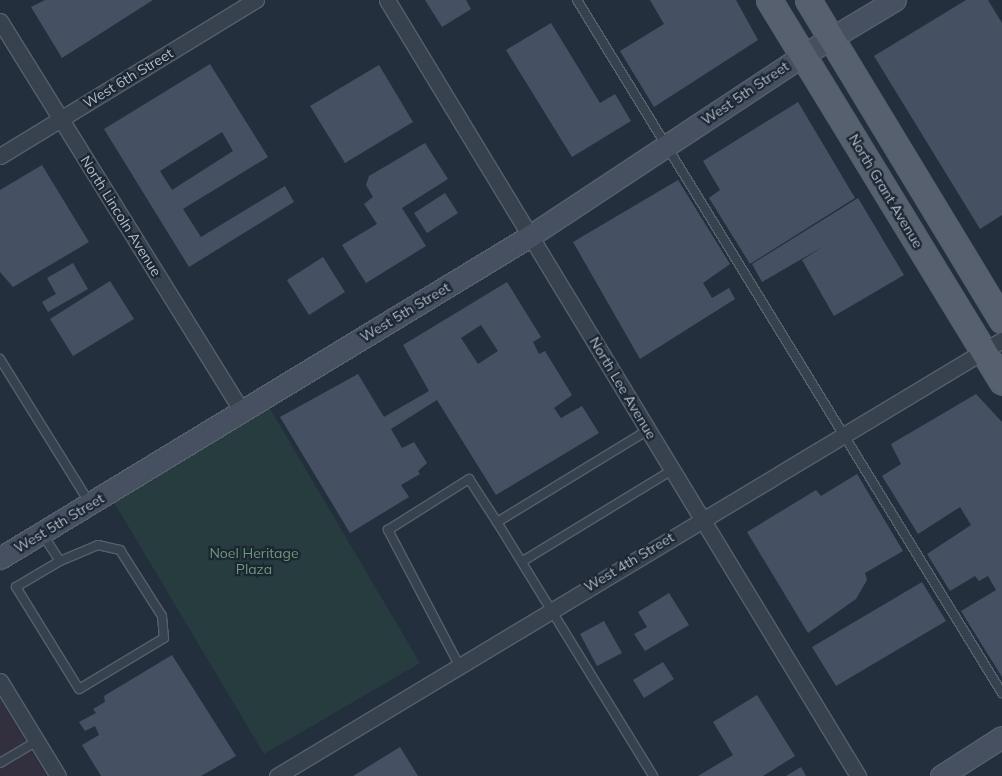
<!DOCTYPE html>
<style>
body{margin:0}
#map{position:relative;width:1002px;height:776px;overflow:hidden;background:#242f3e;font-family:Mulish,sans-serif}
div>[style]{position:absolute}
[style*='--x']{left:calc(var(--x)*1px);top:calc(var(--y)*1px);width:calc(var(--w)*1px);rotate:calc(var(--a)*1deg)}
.medical>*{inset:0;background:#32303f}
.green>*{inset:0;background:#263c3f}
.building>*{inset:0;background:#455162}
.roads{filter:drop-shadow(1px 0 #565f6c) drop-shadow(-1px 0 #565f6c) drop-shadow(0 1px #565f6c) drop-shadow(0 -1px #565f6c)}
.lane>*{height:8px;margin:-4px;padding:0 4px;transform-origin:4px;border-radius:4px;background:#38414e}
.street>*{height:15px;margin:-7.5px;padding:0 7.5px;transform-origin:7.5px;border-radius:7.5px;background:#38414e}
.secondary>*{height:21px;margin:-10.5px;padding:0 10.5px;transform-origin:10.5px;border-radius:10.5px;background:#465061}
.primary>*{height:25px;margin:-12.5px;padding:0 12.5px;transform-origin:12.5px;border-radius:12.5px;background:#56606e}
span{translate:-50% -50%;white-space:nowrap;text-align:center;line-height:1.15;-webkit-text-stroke:4.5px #1d2633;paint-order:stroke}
.street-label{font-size:14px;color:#b4bcc9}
.park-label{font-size:14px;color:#6b9a76}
</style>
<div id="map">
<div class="medical">
<i style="clip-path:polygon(0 699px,46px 776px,0 776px)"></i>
</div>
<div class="green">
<i style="clip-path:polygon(269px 407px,420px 663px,264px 754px,112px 499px)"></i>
</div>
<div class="building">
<i style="clip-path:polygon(45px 0,153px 0,62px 58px,31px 7px)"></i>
<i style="clip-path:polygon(425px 0,466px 0,471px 9px,442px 27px)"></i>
<i style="clip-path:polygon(650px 0,736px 0,758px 40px,654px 107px,620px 51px,664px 24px)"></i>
<i style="clip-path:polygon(966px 0,988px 0,1002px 23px,1002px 215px,980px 229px,874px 56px)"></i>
<i style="clip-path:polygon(551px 23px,600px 103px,615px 94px,631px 121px,572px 157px,506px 50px)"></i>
<i style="clip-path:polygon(evenodd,210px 64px,268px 157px,183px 209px,201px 237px,285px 186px,294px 202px,189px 267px,104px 129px,210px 64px,222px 132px,233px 151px,172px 190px,160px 171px,222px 132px)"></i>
<i style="clip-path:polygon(379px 65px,413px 122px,345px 163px,310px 106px)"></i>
<i style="clip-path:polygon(798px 102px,855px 198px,750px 264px,709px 198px,720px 190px,703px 161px)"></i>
<i style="clip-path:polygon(425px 143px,448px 179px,402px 208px,426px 246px,366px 283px,342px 245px,377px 224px,364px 204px,373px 197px,366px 185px,369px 176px)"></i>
<i style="clip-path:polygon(42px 165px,89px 242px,13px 287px,0 272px,0 190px)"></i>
<i style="clip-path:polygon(678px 180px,730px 264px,703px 283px,712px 298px,729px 288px,735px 299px,640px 359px,573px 242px)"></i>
<i style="clip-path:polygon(445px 193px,458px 213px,427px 233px,414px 213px)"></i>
<i style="clip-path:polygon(858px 198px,904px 275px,834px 316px,802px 260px,824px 246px,762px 282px,752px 264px)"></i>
<i style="clip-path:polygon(323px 257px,345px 292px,309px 315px,287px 280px)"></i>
<i style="clip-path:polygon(73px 263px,88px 289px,48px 312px,42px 302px,56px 294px,47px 278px)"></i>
<i style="clip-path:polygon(110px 281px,134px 319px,73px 356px,50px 319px)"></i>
<i style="clip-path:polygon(evenodd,507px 282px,541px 337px,533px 342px,539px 354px,545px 351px,572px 395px,554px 408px,561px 418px,582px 406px,599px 433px,496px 495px,437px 400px,391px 429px,402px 448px,414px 442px,427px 463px,418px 471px,420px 474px,401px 485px,409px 497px,350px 533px,280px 417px,358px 374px,384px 417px,429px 391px,403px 345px,507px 282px,481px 325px,498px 351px,478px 364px,461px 338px,481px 325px)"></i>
<i style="clip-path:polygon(976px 394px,1002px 422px,1002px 677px,961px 611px,996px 590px,988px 576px,979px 581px,975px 576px,950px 591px,927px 554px,971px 525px,960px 507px,918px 534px,882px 476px,901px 464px,891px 444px)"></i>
<i style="clip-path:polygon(857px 474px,903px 551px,865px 573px,867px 580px,856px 599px,808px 633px,747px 532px,816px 490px,821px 496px)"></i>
<i style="clip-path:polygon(922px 582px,946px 621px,836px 686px,812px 647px)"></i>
<i style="clip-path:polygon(669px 593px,689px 625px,645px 651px,634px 634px,647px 627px,638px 612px)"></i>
<i style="clip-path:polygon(604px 621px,622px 653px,597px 666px,580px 634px)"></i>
<i style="clip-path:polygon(172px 655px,236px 756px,201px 776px,101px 776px,82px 745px,99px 735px,95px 726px,85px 731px,79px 722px,96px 713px,93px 709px,105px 702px,104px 696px)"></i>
<i style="clip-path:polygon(663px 662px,674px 679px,644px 698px,633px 680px)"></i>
<i style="clip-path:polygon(757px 695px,795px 756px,763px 776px,698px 776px,733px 755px,713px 722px)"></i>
<i style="clip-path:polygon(400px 747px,418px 776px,353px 776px)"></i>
<i style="clip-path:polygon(801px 767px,806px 776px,786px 776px)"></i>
</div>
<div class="roads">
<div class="lane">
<i style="--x:577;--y:0;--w:813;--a:58.48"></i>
<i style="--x:0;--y:359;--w:168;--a:58.1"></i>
<i style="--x:648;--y:430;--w:177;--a:148.6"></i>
<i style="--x:497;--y:522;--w:298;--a:58.4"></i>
<i style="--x:43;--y:535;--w:31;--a:57"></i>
<i style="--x:98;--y:545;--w:23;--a:13"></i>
<i style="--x:120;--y:550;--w:78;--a:57.5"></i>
<i style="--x:162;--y:616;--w:22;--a:85"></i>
<i style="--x:164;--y:638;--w:99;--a:149"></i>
<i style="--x:79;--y:689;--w:120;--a:-121.7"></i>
<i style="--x:16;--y:587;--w:51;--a:-30.6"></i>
<i style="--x:60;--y:561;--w:41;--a:-22.8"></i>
<i style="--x:523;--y:561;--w:175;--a:-31.4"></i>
<i style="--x:459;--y:665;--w:153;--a:-117.7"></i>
<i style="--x:388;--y:530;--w:96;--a:-32.2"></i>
<i style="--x:469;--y:479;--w:51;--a:56.9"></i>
<i style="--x:0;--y:763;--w:43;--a:-30.7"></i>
</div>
<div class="street">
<i style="--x:387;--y:0;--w:908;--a:58.74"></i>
<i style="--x:0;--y:21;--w:459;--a:58.2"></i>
<i style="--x:0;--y:156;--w:300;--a:-31.4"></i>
<i style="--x:0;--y:681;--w:111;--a:58.6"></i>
<i style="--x:277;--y:776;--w:846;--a:-31.02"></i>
</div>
<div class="secondary">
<i style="--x:0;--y:558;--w:620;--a:-31.28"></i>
<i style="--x:530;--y:236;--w:328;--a:-33.5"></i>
<i style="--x:803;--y:55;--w:107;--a:-30.9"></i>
<i style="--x:941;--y:776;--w:72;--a:-32.6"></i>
</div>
<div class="primary">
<i style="--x:769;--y:0;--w:447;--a:58.6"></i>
<i style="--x:808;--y:0;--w:374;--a:58.8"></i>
</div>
</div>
<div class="street-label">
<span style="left:128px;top:78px;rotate:-31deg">West 6th Street</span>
<span style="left:745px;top:93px;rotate:-34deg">West 5th Street</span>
<span style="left:886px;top:191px;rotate:59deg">North Grant Avenue</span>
<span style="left:121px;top:216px;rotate:58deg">North Lincoln Avenue</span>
<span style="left:405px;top:312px;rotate:-31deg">West 5th Street</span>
<span style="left:623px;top:388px;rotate:59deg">North Lee Avenue</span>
<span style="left:59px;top:523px;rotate:-31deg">West 5th Street</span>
<span style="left:629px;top:562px;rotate:-31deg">West 4th Street</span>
</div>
<div class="park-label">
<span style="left:254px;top:561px">Noel Heritage<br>Plaza</span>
</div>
</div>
